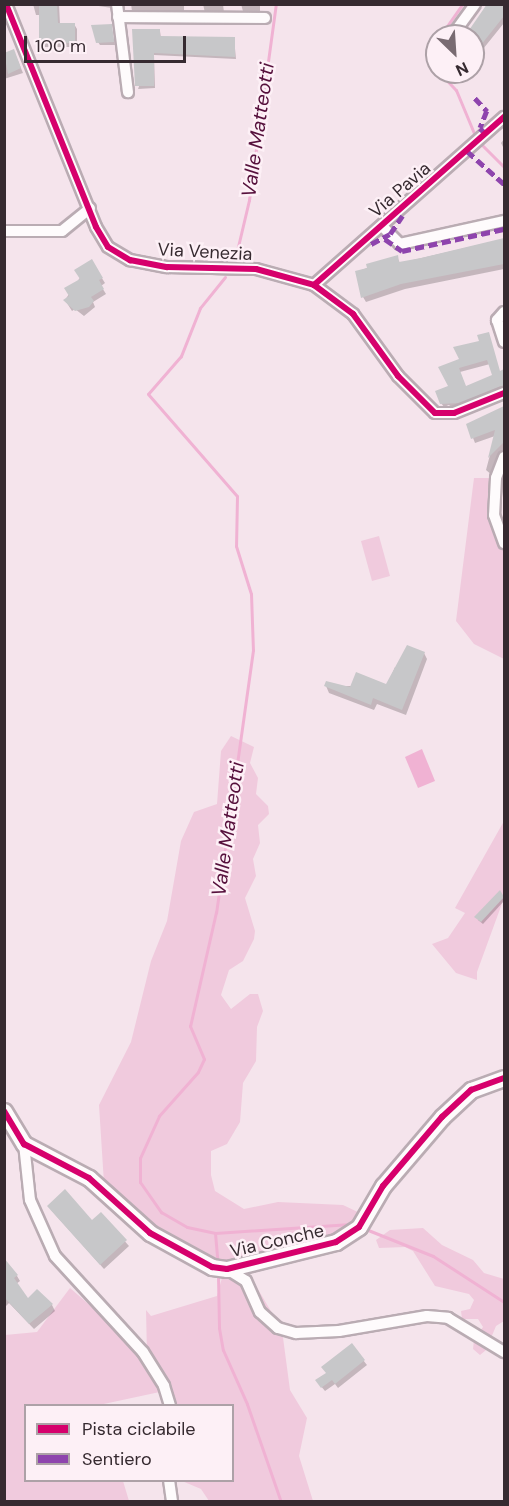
<!DOCTYPE html>
<style>
body{margin:0}
#map{position:relative;width:509px;height:1506px;overflow:hidden;background:#f5e4ec;font-family:"DM Sans",sans-serif}
div>[style]{position:absolute}
[style*='--x']{left:calc(var(--x)*1px);top:calc(var(--y)*1px);width:calc(var(--w)*1px);rotate:calc(var(--a)*1deg)}
.green>*{inset:0;background:#f0cadd}
.water>*{inset:0;background:#f0b2d3}
.shadow>*{inset:0;background:#0003}
.stream>*{height:3px;margin:-1.5px;padding:0 1.5px;transform-origin:1.5px;border-radius:1.5px;background:#f0b2d3}
.building>*{inset:0;background:#c7c7c9}
.roads{filter:drop-shadow(2px 0 #baacb3) drop-shadow(-2px 0 #baacb3) drop-shadow(0 2px #baacb3) drop-shadow(0 -2px #baacb3)}
.street>*{height:10px;margin:-5px;padding:0 5px;transform-origin:5px;border-radius:5px;background:#fefbfc}
.secondary>*{height:15px;margin:-7.5px;padding:0 7.5px;transform-origin:7.5px;border-radius:7.5px;background:#fefbfc}
.quiet>*{height:4.5px;margin-top:-2.25px;transform-origin:0;background:repeating-linear-gradient(90deg,#8e44ad 0 9px,transparent 0 13.5px)}
.cycleway>*{height:6px;margin:-3px;padding:0 3px;transform-origin:3px;border-radius:3px;background:#d6006c}
span{translate:-50% -50%;white-space:nowrap;text-align:center;line-height:1.15;-webkit-text-stroke:5px #fdf0f6;paint-order:stroke}
.street-label{font-size:18px;color:#362a30}
.water-label{font-size:20px;color:#56103c;font-style:italic}
.frame{position:absolute;inset:0;border:6px solid #362a30;pointer-events:none}
.legend{position:absolute;left:24px;top:1404px;width:210px;height:78px;box-sizing:border-box;background:#fdf0f6;border:2px solid #ada1a7;margin:0;padding:8px 10px;list-style:none;font-size:18px;color:#362a30}
.legend li{display:flex;align-items:center;gap:12px;height:30px}
.legend b{width:30px;border:2px solid #ada1a7}
.north{position:absolute;left:425px;top:24px;width:60px;height:60px;box-sizing:border-box;background:#fdf0f6;border:2px solid #ada1a7;border-radius:50%;rotate:155deg;font-size:16px;font-weight:700;line-height:24px;text-align:center;color:#362a30}
.north::after{content:'';display:block;margin:auto;width:21px;height:27px;background:#796b72;clip-path:polygon(50% 0,100% 100%,50% 72%,0 100%)}
.scale{position:absolute;left:24px;top:36px;width:162px;height:27px;box-sizing:border-box;border:3px solid #362a30;border-top:0;padding-left:8px;font-size:18px;line-height:21px;white-space:nowrap;color:#362a30;-webkit-text-stroke:4px #fdf0f6;paint-order:stroke}
</style>
<div id="map">
<div class="green">
<i style="clip-path:polygon(474px 478px,496px 478px,494px 515px,504px 543px,504px 659px,474px 644px,456px 621px)"></i>
<i style="clip-path:polygon(379px 536px,390px 576px,372px 581px,361px 541px)"></i>
<i style="clip-path:polygon(231px 736px,254px 747px,250px 763px,258px 778px,256px 794px,268px 806px,269px 814px,258px 825px,260px 843px,253px 859px,256px 876px,245px 898px,255px 931px,254px 939px,243px 961px,229px 970px,221px 995px,231px 1009px,250px 994px,258px 994px,263px 1011px,257px 1027px,256px 1061px,243px 1083px,240px 1122px,227px 1144px,211px 1151px,211px 1175px,215px 1191px,244px 1209px,278px 1202px,343px 1205px,362px 1214px,348px 1241px,317px 1257px,243px 1264px,282px 1330px,290px 1390px,307px 1418px,299px 1456px,313px 1501px,209px 1501px,201px 1489px,182px 1481px,232px 1480px,232px 1406px,174px 1405px,169px 1390px,99px 1405px,26px 1406px,26px 1480px,123px 1481px,129px 1501px,5px 1502px,5px 1335px,37px 1332px,70px 1288px,147px 1355px,146px 1310px,151px 1316px,217px 1296px,225px 1267px,209px 1266px,105px 1199px,99px 1105px,131px 1042px,151px 961px,167px 921px,181px 841px,194px 812px,217px 804px,221px 751px)"></i>
<i style="clip-path:polygon(504px 821px,504px 898px,477px 972px,477px 980px,456px 973px,432px 944px,448px 938px,465px 913px,455px 908px)"></i>
<i style="clip-path:polygon(423px 1228px,442px 1245px,473px 1260px,484px 1273px,504px 1279px,504px 1321px,496px 1326px,486px 1350px,480px 1355px,473px 1349px,474px 1340px,483px 1327px,478px 1319px,462px 1319px,461px 1311px,470px 1309px,474px 1300px,469px 1294px,435px 1286px,413px 1251px,405px 1247px,379px 1248px,376px 1240px,390px 1230px)"></i>
</div>
<div class="water">
<i style="clip-path:polygon(422px 749px,435px 781px,418px 788px,405px 757px)"></i>
</div>
<div class="shadow">
<i style="clip-path:polygon(33px 4px,59px 4px,60px 24px,74px 24px,77px 29px,77px 47px,43px 47px,40px 15px,36px 15px)"></i>
<i style="clip-path:polygon(85px 4px,112px 4px,112px 8px)"></i>
<i style="clip-path:polygon(131px 4px,184px 4px,184px 13px,132px 11px)"></i>
<i style="clip-path:polygon(203px 4px,223px 4px,224px 13px,205px 13px)"></i>
<i style="clip-path:polygon(241px 4px,260px 4px,260px 15px,244px 15px)"></i>
<i style="clip-path:polygon(489px 4px,504px 4px,504px 23px,479px 54px,473px 50px,473px 36px,467px 36px)"></i>
<i style="clip-path:polygon(111px 25px,115px 45px,100px 45px,98px 42px)"></i>
<i style="clip-path:polygon(160px 31px,161px 38px,234px 38px,236px 59px,154px 55px,155px 88px,138px 89px)"></i>
<i style="clip-path:polygon(4px 55px,16px 56px,23px 73px,4px 79px)"></i>
<i style="clip-path:polygon(504px 139px,504px 149px,501px 143px)"></i>
<i style="clip-path:polygon(504px 239px,504px 269px,405px 289px,366px 302px,363px 297px,356px 272px,397px 257px,400px 263px)"></i>
<i style="clip-path:polygon(91px 261px,105px 283px,101px 286px,106px 294px,93px 302px,95px 307px,84px 316px,75px 309px,72px 311px,65px 300px)"></i>
<i style="clip-path:polygon(evenodd,481px 342px,500px 373px,504px 371px,504px 390px,452px 408px,449px 405px,444px 407px,441px 403px,461px 360px,481px 342px,490px 364px,494px 376px,466px 388px,460px 372px,490px 364px)"></i>
<i style="clip-path:polygon(504px 410px,504px 452px,493px 476px,486px 470px,495px 436px,475px 443px,468px 425px)"></i>
<i style="clip-path:polygon(424px 653px,427px 659px,406px 715px,377px 704px,374px 710px,329px 693px,326px 686px,387px 686px,395px 667px,400px 668px)"></i>
<i style="clip-path:polygon(500px 892px,504px 901px,483px 924px,478px 920px)"></i>
<i style="clip-path:polygon(51px 1210px,92px 1222px,101px 1214px,129px 1246px,104px 1269px)"></i>
<i style="clip-path:polygon(4px 1268px,17px 1276px,20px 1281px,16px 1284px,27px 1300px,52px 1305px,55px 1311px,34px 1329px,9px 1303px,4px 1308px)"></i>
<i style="clip-path:polygon(351px 1345px,367px 1365px,338px 1388px,335px 1384px,325px 1391px,320px 1385px)"></i>
</div>
<div class="stream">
<i style="--x:440;--y:36;--w:39;--a:-55"></i>
<i style="--x:437;--y:40;--w:16;--a:112"></i>
<i style="--x:431;--y:55;--w:16;--a:68"></i>
<i style="--x:439;--y:72;--w:25;--a:47"></i>
<i style="--x:456;--y:90;--w:52;--a:67.4"></i>
<i style="--x:480;--y:143;--w:34;--a:45"></i>
<i style="--x:236;--y:255;--w:57;--a:-76.7"></i>
<i style="--x:249;--y:200;--w:198;--a:-82.2"></i>
<i style="--x:225;--y:277;--w:40;--a:129"></i>
<i style="--x:200;--y:308;--w:52;--a:111.6"></i>
<i style="--x:181;--y:356;--w:50;--a:131"></i>
<i style="--x:148;--y:394;--w:135;--a:48.9"></i>
<i style="--x:237;--y:496;--w:50;--a:91.1"></i>
<i style="--x:236;--y:546;--w:50;--a:72.6"></i>
<i style="--x:251;--y:594;--w:56;--a:88"></i>
<i style="--x:253;--y:650;--w:265;--a:98"></i>
<i style="--x:216;--y:912;--w:117;--a:102.8"></i>
<i style="--x:190;--y:1026;--w:36;--a:67"></i>
<i style="--x:204;--y:1059;--w:14;--a:115"></i>
<i style="--x:198;--y:1072;--w:59;--a:131.6"></i>
<i style="--x:159;--y:1116;--w:46;--a:114.3"></i>
<i style="--x:140;--y:1158;--w:24;--a:90"></i>
<i style="--x:140;--y:1182;--w:37;--a:55"></i>
<i style="--x:161;--y:1212;--w:30;--a:30"></i>
<i style="--x:187;--y:1227;--w:29;--a:12"></i>
<i style="--x:215;--y:1233;--w:136;--a:-3.8"></i>
<i style="--x:368;--y:1230;--w:70;--a:21.8"></i>
<i style="--x:433;--y:1256;--w:85;--a:32.9"></i>
<i style="--x:215;--y:1233;--w:25;--a:85"></i>
<i style="--x:218;--y:1275;--w:53;--a:88.9"></i>
<i style="--x:219;--y:1328;--w:22;--a:80"></i>
<i style="--x:223;--y:1350;--w:59;--a:66"></i>
<i style="--x:247;--y:1404;--w:104;--a:70.9"></i>
</div>
<div class="building">
<i style="clip-path:polygon(39px 4px,57px 4px,58px 23px,75px 23px,75px 43px,39px 43px)"></i>
<i style="clip-path:polygon(487px 4px,504px 4px,504px 16px,473px 55px,473px 36px,465px 36px)"></i>
<i style="clip-path:polygon(112px 24px,114px 42px,96px 43px,91px 25px)"></i>
<i style="clip-path:polygon(132px 29px,160px 29px,160px 36px,235px 37px,235px 57px,154px 53px,154px 86px,135px 86px)"></i>
<i style="clip-path:polygon(14px 49px,21px 68px,8px 74px,4px 53px)"></i>
<i style="clip-path:polygon(504px 238px,504px 264px,401px 284px,361px 298px,355px 271px,367px 268px,366px 264px,398px 255px,399px 262px,421px 258px)"></i>
<i style="clip-path:polygon(92px 259px,103px 278px,99px 280px,104px 289px,91px 297px,94px 301px,89px 307px,75px 311px,63px 300px,69px 296px,64px 288px,80px 279px,74px 270px)"></i>
<i style="clip-path:polygon(evenodd,489px 332px,500px 371px,504px 369px,504px 385px,460px 403px,440px 404px,435px 391px,448px 386px,438px 367px,459px 359px,453px 347px,479px 341px,477px 335px,489px 332px,487px 360px,492px 375px,466px 386px,459px 368px,487px 360px)"></i>
<i style="clip-path:polygon(504px 406px,504px 442px,488px 458px,495px 430px,471px 439px,466px 424px)"></i>
<i style="clip-path:polygon(407px 645px,425px 652px,402px 710px,373px 698px,371px 705px,324px 686px,326px 681px,350px 687px,356px 672px,386px 684px)"></i>
<i style="clip-path:polygon(500px 890px,504px 897px,481px 922px,474px 917px)"></i>
<i style="clip-path:polygon(65px 1189px,92px 1220px,101px 1212px,127px 1240px,100px 1265px,47px 1206px)"></i>
<i style="clip-path:polygon(4px 1258px,18px 1275px,14px 1278px,28px 1298px,37px 1289px,53px 1304px,29px 1324px,4px 1297px)"></i>
<i style="clip-path:polygon(352px 1343px,365px 1360px,335px 1384px,332px 1380px,321px 1388px,315px 1380px,326px 1373px,321px 1367px)"></i>
</div>
<div class="roads">
<div class="street">
<i style="--x:6;--y:4;--w:240;--a:68"></i>
<i style="--x:96;--y:227;--w:23;--a:59"></i>
<i style="--x:108;--y:247;--w:26;--a:31"></i>
<i style="--x:130;--y:260;--w:38;--a:11"></i>
<i style="--x:167;--y:267;--w:89;--a:1.3"></i>
<i style="--x:256;--y:269;--w:60;--a:15.4"></i>
<i style="--x:314;--y:285;--w:49;--a:36.6"></i>
<i style="--x:353;--y:314;--w:77;--a:54"></i>
<i style="--x:398;--y:376;--w:52;--a:45"></i>
<i style="--x:435;--y:413;--w:19;--a:0"></i>
<i style="--x:454;--y:413;--w:54;--a:-21.8"></i>
<i style="--x:117;--y:4;--w:89;--a:82.9"></i>
<i style="--x:118;--y:17;--w:147;--a:0.4"></i>
<i style="--x:452;--y:36;--w:39;--a:-54"></i>
<i style="--x:382;--y:226;--w:25;--a:45"></i>
<i style="--x:400;--y:244;--w:107;--a:-12.5"></i>
<i style="--x:4;--y:231;--w:58;--a:0"></i>
<i style="--x:62;--y:231;--w:36;--a:-39"></i>
<i style="--x:314;--y:285;--w:254;--a:-41.5"></i>
<i style="--x:504;--y:312;--w:11;--a:131"></i>
<i style="--x:497;--y:320;--w:23;--a:72"></i>
<i style="--x:504;--y:457;--w:22;--a:111"></i>
<i style="--x:496;--y:478;--w:37;--a:93"></i>
<i style="--x:494;--y:515;--w:30;--a:70"></i>
<i style="--x:24;--y:1144;--w:56;--a:83.9"></i>
<i style="--x:30;--y:1200;--w:61;--a:65.9"></i>
<i style="--x:55;--y:1256;--w:130;--a:47.5"></i>
<i style="--x:143;--y:1352;--w:40;--a:58"></i>
<i style="--x:164;--y:1386;--w:21;--a:73"></i>
<i style="--x:227;--y:1269;--w:22;--a:32"></i>
<i style="--x:246;--y:1281;--w:34;--a:66"></i>
<i style="--x:260;--y:1312;--w:24;--a:42"></i>
<i style="--x:278;--y:1328;--w:19;--a:16"></i>
<i style="--x:296;--y:1333;--w:43;--a:-2.7"></i>
<i style="--x:339;--y:1331;--w:89;--a:-9.7"></i>
<i style="--x:427;--y:1316;--w:21;--a:5"></i>
<i style="--x:448;--y:1318;--w:66;--a:31.3"></i>
<i style="--x:169;--y:1480;--w:22;--a:82"></i>
</div>
<div class="secondary">
<i style="--x:4;--y:1111;--w:39;--a:59"></i>
<i style="--x:24;--y:1144;--w:73;--a:27.6"></i>
<i style="--x:89;--y:1178;--w:82;--a:42"></i>
<i style="--x:150;--y:1233;--w:71;--a:28.7"></i>
<i style="--x:212;--y:1267;--w:15;--a:8"></i>
<i style="--x:227;--y:1269;--w:112;--a:-13.9"></i>
<i style="--x:336;--y:1242;--w:27;--a:-33"></i>
<i style="--x:359;--y:1227;--w:48;--a:-59.7"></i>
<i style="--x:383;--y:1186;--w:91;--a:-49.5"></i>
<i style="--x:442;--y:1117;--w:40;--a:-43"></i>
<i style="--x:471;--y:1090;--w:35;--a:-20"></i>
</div>
</div>
<div class="quiet">
<i style="--x:475;--y:98;--w:18;--a:47"></i>
<i style="--x:487;--y:111;--w:18;--a:112"></i>
<i style="--x:480;--y:128;--w:8;--a:45"></i>
<i style="--x:467;--y:151;--w:50;--a:41.7"></i>
<i style="--x:385;--y:239;--w:21;--a:35"></i>
<i style="--x:402;--y:251;--w:104;--a:-12.2"></i>
<i style="--x:371;--y:244;--w:21;--a:-28"></i>
<i style="--x:390;--y:234;--w:22;--a:-56"></i>
</div>
<div class="cycleway">
<i style="--x:6;--y:4;--w:240;--a:68"></i>
<i style="--x:96;--y:227;--w:23;--a:59"></i>
<i style="--x:108;--y:247;--w:26;--a:31"></i>
<i style="--x:130;--y:260;--w:38;--a:11"></i>
<i style="--x:167;--y:267;--w:89;--a:1.3"></i>
<i style="--x:256;--y:269;--w:60;--a:15.4"></i>
<i style="--x:314;--y:285;--w:49;--a:36.6"></i>
<i style="--x:353;--y:314;--w:77;--a:54"></i>
<i style="--x:398;--y:376;--w:52;--a:45"></i>
<i style="--x:435;--y:413;--w:19;--a:0"></i>
<i style="--x:454;--y:413;--w:54;--a:-21.8"></i>
<i style="--x:314;--y:285;--w:254;--a:-41.5"></i>
<i style="--x:4;--y:1111;--w:39;--a:59"></i>
<i style="--x:24;--y:1144;--w:73;--a:27.6"></i>
<i style="--x:89;--y:1178;--w:82;--a:42"></i>
<i style="--x:150;--y:1233;--w:71;--a:28.7"></i>
<i style="--x:212;--y:1267;--w:15;--a:8"></i>
<i style="--x:227;--y:1269;--w:112;--a:-13.9"></i>
<i style="--x:336;--y:1242;--w:27;--a:-33"></i>
<i style="--x:359;--y:1227;--w:48;--a:-59.7"></i>
<i style="--x:383;--y:1186;--w:91;--a:-49.5"></i>
<i style="--x:442;--y:1117;--w:40;--a:-43"></i>
<i style="--x:471;--y:1090;--w:35;--a:-20"></i>
</div>
<div class="street-label">
<span style="left:400px;top:190px;rotate:-41deg">Via Pavia</span>
<span style="left:205px;top:252px;rotate:3deg">Via Venezia</span>
<span style="left:277px;top:1241px;rotate:-13deg">Via Conche</span>
</div>
<div class="water-label">
<span style="left:258px;top:130px;rotate:-82deg">Valle Matteotti</span>
<span style="left:228px;top:829px;rotate:-82deg">Valle Matteotti</span>
</div>
<div class="frame"></div>
<ul class="legend">
<li><b style="height:8px;background:#d6006c"></b>Pista ciclabile</li>
<li><b style="height:8px;background:#8e44ad"></b>Sentiero</li>
</ul>
<div class="north">N</div>
<div class="scale">100 m</div>
</div>
